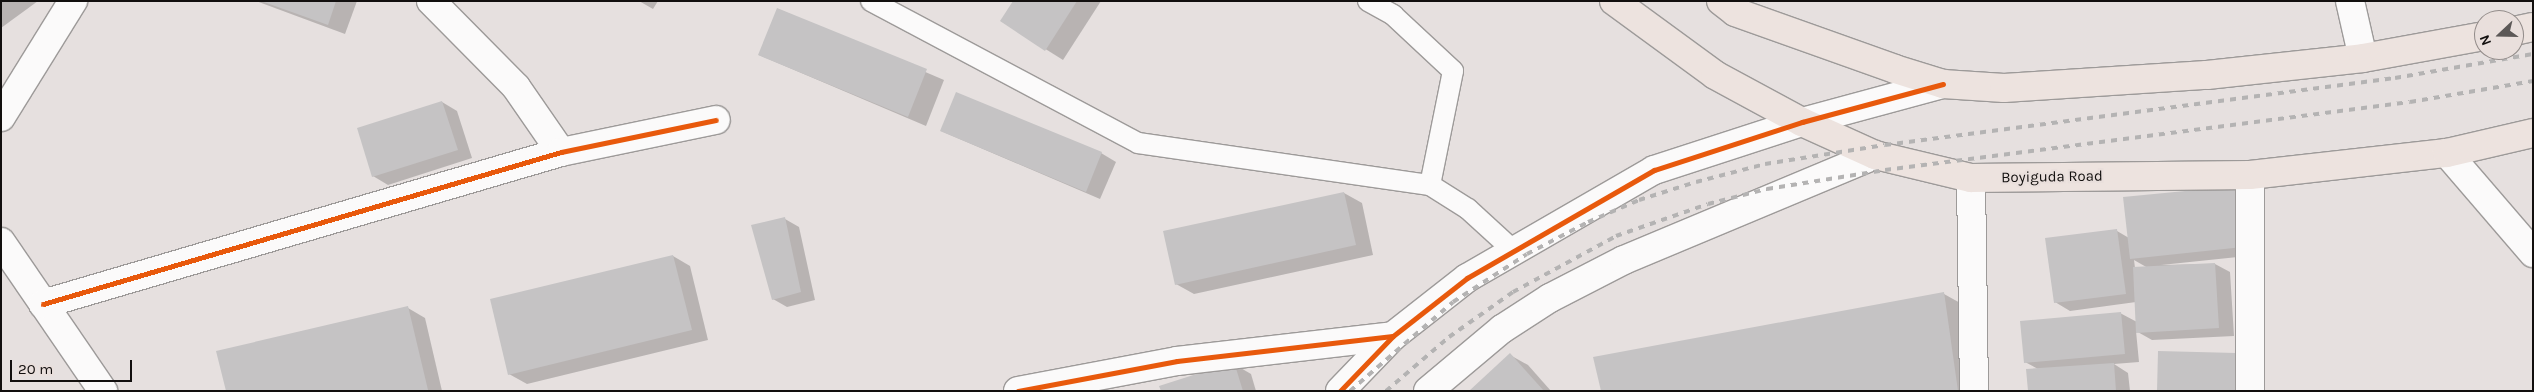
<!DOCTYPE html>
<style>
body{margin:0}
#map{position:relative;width:2534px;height:392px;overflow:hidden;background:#e6e0df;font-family:Karla,sans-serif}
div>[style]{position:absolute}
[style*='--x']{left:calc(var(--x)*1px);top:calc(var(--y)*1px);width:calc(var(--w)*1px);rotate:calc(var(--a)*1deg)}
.shadow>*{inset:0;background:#0003}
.building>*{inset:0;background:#c5c3c4}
.roads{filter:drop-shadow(1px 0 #9d9a99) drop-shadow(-1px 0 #9d9a99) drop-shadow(0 1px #9d9a99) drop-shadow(0 -1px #9d9a99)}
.service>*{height:20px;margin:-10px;padding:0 10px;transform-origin:10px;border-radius:10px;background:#fbfafa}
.minor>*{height:28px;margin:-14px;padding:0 14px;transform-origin:14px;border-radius:14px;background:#fbfafa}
.tertiary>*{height:28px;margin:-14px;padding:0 14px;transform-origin:14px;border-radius:14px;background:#fbfafa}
.primary>*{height:28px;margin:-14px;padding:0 14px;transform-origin:14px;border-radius:14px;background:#ede3df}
.rail>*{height:4px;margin-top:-2px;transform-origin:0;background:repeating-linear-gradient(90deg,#b4b3b3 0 6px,transparent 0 12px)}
.cycleway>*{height:5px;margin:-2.5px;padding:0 2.5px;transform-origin:2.5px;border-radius:2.5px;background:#e8590c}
span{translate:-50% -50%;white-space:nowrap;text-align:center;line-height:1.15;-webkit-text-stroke:4.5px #e9dfdc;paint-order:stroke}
.street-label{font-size:15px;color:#120f0e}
.frame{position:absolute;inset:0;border:2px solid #120f0e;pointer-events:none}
.north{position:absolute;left:2474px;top:10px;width:50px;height:50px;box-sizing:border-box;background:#e9dfdc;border:1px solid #938c8a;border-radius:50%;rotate:249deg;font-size:14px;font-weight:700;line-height:20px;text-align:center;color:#120f0e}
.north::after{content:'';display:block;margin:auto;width:18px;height:22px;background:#5c5857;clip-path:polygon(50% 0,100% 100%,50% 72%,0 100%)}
.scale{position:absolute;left:10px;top:360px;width:122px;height:22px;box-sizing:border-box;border:2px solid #120f0e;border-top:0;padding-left:6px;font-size:15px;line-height:18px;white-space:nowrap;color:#120f0e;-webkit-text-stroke:4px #e9dfdc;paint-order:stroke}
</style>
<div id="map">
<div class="shadow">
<i style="clip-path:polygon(1px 1px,38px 1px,1px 28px)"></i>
<i style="clip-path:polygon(256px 1px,357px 1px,345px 34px)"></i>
<i style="clip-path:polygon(639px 1px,658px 1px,653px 9px)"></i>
<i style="clip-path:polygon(1014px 1px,1101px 1px,1063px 60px,1001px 21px)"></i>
<i style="clip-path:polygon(778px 9px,944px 80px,926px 126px,759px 55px)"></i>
<i style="clip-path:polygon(442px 102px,457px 111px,472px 158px,388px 185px,373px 176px)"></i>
<i style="clip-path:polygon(941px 131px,1101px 153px,1116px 162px,1100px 199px)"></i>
<i style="clip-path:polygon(1344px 193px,1362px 203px,1373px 255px,1194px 294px,1176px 284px)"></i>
<i style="clip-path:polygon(evenodd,2125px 198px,2257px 255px,2161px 265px,2215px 264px,2230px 272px,2234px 336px,2152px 340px,2136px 331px,2139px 362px,2114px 364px,2128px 373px,2130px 391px,2029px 391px,2038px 369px,2025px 362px,2120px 313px,2137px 322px,2136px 302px,2070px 311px,2055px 302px,2117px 231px,2129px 238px,2125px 198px,2134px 260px,2148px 268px,2135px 268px,2134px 260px)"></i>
<i style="clip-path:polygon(785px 219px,799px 227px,815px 300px,787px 307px,773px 299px)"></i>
<i style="clip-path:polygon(673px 256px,690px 266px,708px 340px,527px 384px,509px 374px)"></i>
<i style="clip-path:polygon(1944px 294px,1962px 304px,1974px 391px,1602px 391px)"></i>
<i style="clip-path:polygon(408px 308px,425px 318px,442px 391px,227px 391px)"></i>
<i style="clip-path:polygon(1510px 355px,1528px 365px,1551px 391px,1470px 391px)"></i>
<i style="clip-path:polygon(1234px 364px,1251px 374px,1256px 391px,1162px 391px)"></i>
</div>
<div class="building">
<i style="clip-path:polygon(261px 1px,336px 1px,328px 25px)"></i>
<i style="clip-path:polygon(1013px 1px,1077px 1px,1045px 51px,1000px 21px)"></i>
<i style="clip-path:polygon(777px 8px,927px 69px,908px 117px,758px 55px)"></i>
<i style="clip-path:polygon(956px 92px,1102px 152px,1086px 192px,940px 131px)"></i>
<i style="clip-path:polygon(442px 101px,458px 150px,372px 177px,357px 128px)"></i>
<i style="clip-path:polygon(2237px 186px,2243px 247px,2130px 259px,2123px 197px)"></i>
<i style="clip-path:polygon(1344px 192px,1356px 245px,1175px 285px,1163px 231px)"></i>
<i style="clip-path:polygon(785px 217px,801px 292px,772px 300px,751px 225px)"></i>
<i style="clip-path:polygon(2117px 229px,2126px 294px,2054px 303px,2045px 238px)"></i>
<i style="clip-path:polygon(673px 255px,692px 330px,508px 375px,490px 299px)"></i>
<i style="clip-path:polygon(2215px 263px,2219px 328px,2136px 333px,2133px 267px)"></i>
<i style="clip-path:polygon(1944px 292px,1958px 391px,1601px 391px,1593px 357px)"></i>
<i style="clip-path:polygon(408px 306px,428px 390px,226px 391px,216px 351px)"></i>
<i style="clip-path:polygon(2121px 312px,2125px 354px,2024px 363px,2020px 321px)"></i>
<i style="clip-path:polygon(2158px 351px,2236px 353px,2236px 391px,2157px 391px)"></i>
<i style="clip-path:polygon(1510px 353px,1544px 391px,1469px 391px)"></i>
<i style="clip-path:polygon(1234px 362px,1243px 391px,1161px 391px,1159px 386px)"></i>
<i style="clip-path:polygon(2114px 363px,2116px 391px,2028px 391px,2026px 369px)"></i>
</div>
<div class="roads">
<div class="service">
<i style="--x:871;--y:1;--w:302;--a:28"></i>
<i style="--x:1138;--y:143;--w:295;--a:8.2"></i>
<i style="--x:1430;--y:185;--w:45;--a:32.3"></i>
<i style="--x:1468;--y:209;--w:62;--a:42.4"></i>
<i style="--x:1368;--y:1;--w:29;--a:29"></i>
<i style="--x:1393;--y:15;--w:82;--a:43"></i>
<i style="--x:1453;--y:71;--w:116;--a:101.4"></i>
</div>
<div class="minor">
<i style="--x:431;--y:1;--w:121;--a:45.3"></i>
<i style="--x:516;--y:87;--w:79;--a:55.3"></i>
<i style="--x:2350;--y:1;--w:58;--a:77.2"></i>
<i style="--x:1;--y:117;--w:137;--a:-58.2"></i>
<i style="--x:1971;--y:178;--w:213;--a:89.2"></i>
<i style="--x:1;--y:242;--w:181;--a:55.6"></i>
<i style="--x:43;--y:304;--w:540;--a:-16.35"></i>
<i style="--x:561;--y:152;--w:158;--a:-11.7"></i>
<i style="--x:1018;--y:391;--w:162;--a:-10.7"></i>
<i style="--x:1177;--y:361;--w:217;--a:-6.6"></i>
<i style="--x:2250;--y:391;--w:216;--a:-90"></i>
</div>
<div class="tertiary">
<i style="--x:2447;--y:153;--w:132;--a:49.3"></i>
<i style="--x:1340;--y:391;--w:76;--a:-46.1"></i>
<i style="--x:1393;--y:336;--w:94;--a:-38.1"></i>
<i style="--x:1467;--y:278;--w:216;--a:-30"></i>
<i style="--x:1654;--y:170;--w:156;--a:-18"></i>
<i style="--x:1802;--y:122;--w:146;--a:-15.1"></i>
<i style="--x:1428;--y:391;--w:97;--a:-40"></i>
<i style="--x:1502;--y:329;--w:57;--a:-32.9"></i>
<i style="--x:1550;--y:298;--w:83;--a:-27.2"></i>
<i style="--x:1624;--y:260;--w:272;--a:-22.7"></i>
</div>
<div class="primary">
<i style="--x:1614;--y:1;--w:125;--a:36.2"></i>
<i style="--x:1715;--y:75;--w:99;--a:28.4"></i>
<i style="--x:1802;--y:122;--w:80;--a:24.3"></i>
<i style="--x:1875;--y:155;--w:99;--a:13.5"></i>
<i style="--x:1971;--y:178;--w:279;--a:-0.6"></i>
<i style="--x:2250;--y:175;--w:198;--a:-6.4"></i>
<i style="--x:2447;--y:153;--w:88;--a:-13.1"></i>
<i style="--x:1721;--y:1;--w:18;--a:38"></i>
<i style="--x:1735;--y:12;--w:170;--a:19.6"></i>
<i style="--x:1895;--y:69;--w:50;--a:17.4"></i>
<i style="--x:1943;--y:84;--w:61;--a:3.8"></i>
<i style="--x:2004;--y:88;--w:203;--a:-3.7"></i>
<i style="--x:2207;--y:75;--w:157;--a:-6.2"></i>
<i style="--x:2363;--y:58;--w:123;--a:-10.3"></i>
<i style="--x:2514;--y:31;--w:19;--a:-12"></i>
</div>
</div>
<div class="rail">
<i style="--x:1350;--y:391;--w:136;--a:-40.8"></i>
<i style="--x:1453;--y:302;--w:88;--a:-33"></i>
<i style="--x:1527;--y:254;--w:69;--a:-27.7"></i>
<i style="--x:1588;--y:222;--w:56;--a:-23.3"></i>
<i style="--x:1639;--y:200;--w:60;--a:-17.5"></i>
<i style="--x:1696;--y:182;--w:71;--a:-14.6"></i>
<i style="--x:1765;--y:164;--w:121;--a:-9"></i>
<i style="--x:1885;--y:145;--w:514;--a:-7.48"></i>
<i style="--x:2395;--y:78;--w:140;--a:-9.9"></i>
<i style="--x:1386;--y:391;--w:83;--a:-40.6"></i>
<i style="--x:1449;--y:337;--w:78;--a:-35.1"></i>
<i style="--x:1513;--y:292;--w:117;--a:-28.5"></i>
<i style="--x:1616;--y:236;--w:97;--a:-19.2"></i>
<i style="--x:1708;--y:204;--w:61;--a:-14.3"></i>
<i style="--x:1767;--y:189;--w:120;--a:-9.1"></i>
<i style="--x:1885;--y:170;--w:529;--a:-7.38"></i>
<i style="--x:2410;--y:102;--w:125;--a:-9.7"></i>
</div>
<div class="cycleway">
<i style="--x:43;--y:304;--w:540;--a:-16.35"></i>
<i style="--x:561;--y:152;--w:158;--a:-11.7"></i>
<i style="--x:1018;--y:391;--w:162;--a:-10.7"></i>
<i style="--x:1177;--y:361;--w:217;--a:-6.6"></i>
<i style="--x:1340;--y:391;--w:76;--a:-46.1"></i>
<i style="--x:1393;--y:336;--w:94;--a:-38.1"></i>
<i style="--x:1467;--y:278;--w:216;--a:-30"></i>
<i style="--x:1654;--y:170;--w:156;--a:-18"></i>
<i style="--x:1802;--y:122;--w:146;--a:-15.1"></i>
</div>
<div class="street-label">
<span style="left:2052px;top:177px;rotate:-1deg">Boyiguda Road</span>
</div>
<div class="frame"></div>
<div class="north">N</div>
<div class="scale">20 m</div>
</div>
